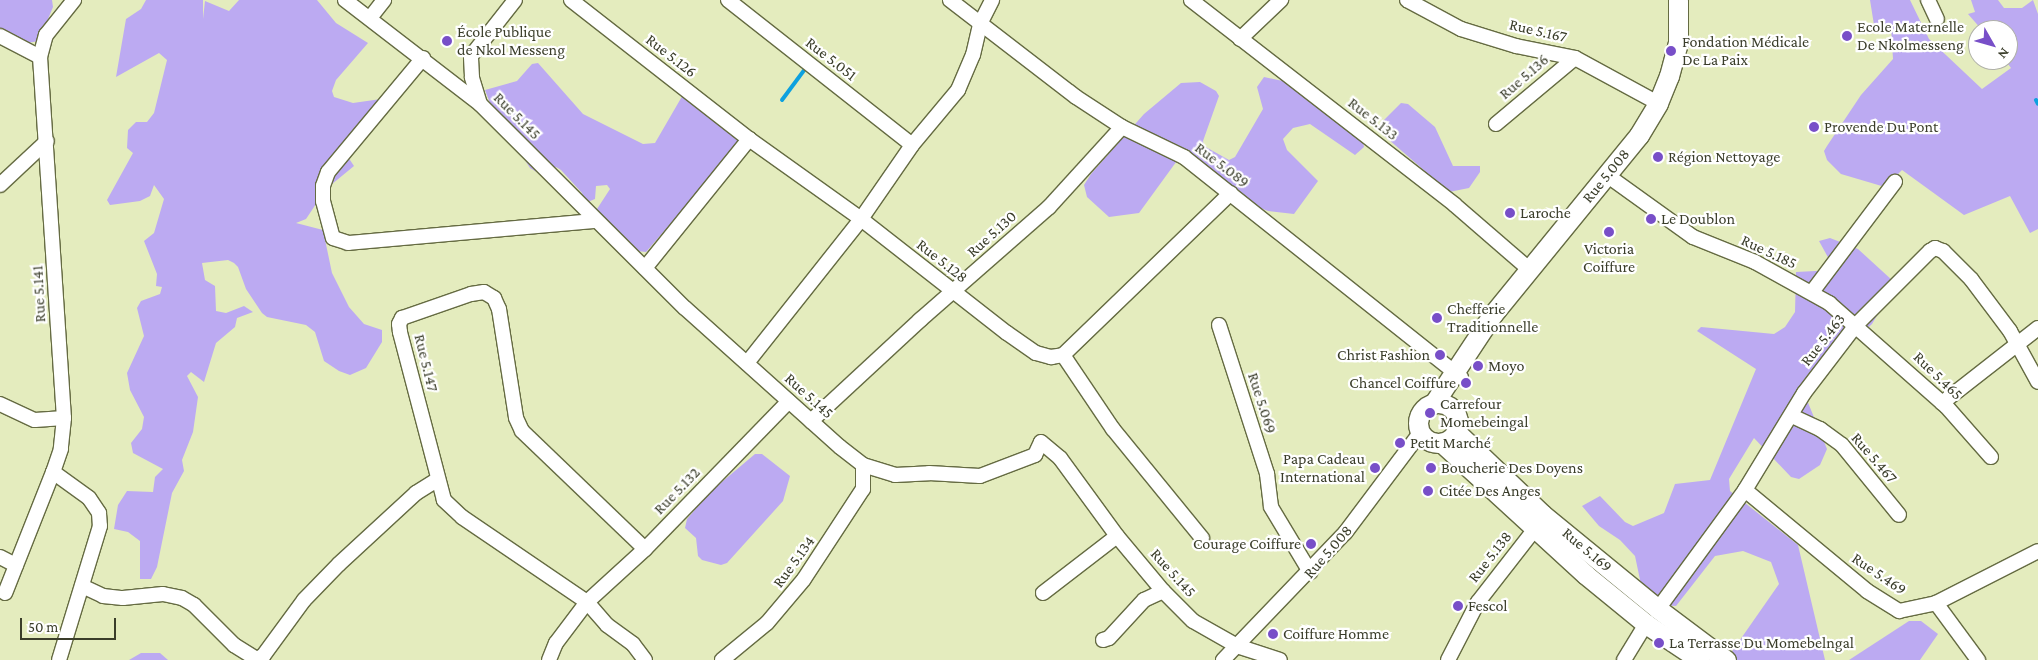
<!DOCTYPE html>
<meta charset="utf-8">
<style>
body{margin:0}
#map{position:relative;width:2038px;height:660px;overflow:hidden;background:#e4ecbe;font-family:"Crimson Pro",serif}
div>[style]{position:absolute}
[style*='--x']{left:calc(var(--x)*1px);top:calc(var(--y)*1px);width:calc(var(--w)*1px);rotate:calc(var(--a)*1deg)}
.green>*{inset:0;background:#bcaaf2}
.stream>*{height:4px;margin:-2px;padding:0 2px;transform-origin:2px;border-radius:2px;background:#0da1df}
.roads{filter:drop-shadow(1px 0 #656b42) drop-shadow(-1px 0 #656b42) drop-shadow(0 1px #656b42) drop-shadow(0 -1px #656b42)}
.minor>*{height:14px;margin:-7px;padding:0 7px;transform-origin:7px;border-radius:7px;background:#fff}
.major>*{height:19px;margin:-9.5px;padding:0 9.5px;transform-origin:9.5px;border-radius:9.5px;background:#fff}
.major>.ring{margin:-9.5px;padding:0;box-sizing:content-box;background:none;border:19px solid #fff;border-radius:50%}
.dots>*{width:14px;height:14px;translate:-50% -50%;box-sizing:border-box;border:2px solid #fff;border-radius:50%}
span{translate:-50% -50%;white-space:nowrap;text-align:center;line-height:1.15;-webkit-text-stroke:4.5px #fff;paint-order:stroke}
.poi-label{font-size:16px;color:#3a3d2a}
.left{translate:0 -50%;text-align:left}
.right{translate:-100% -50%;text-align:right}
.street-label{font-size:16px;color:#3a3d2a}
.north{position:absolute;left:1968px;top:20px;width:50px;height:50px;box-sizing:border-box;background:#fff;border:1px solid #b0b1aa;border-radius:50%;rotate:128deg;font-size:14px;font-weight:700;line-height:20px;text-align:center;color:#3a3d2a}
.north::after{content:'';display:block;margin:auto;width:18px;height:22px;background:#784fc8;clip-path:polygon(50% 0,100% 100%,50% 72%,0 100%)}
.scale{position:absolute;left:20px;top:618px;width:96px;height:22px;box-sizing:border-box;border:2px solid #3a3d2a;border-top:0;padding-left:6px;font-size:15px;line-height:18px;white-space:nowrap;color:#3a3d2a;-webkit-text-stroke:4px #fff;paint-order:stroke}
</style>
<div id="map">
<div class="green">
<i style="clip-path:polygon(0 0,52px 0,53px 7px,39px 41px,27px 43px,0 28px)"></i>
<i style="clip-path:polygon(146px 0,203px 0,203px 19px,205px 1px,229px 11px,239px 0,317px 0,336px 23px,368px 43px,336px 80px,332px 91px,334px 97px,353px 103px,381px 99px,348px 157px,354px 166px,326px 189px,306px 219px,296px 223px,323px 230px,332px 273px,349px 307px,364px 324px,382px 330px,382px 342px,366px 368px,350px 375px,339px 371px,324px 361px,315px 332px,306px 325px,267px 317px,262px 313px,246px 289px,238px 267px,234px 263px,228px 260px,202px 263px,205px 280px,215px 286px,216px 311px,226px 313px,244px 306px,253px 312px,237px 318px,235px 327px,216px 343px,204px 382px,191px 372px,187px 376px,198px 397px,193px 432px,182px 460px,184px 471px,172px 493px,157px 567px,151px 579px,140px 579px,140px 541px,128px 532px,114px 529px,118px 505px,127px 491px,153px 492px,155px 477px,163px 469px,133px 453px,131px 443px,142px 429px,144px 417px,130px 390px,127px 373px,144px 336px,137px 308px,141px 301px,160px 294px,162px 287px,156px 286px,157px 274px,144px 241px,154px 233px,164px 199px,154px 185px,150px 196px,140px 201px,110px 205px,107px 200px,133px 153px,127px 148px,128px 130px,136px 122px,147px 122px,154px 113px,167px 60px,159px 53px,116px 77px,126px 19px,141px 9px)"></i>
<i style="clip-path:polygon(1870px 0,1910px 0,1929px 39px,1982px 89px,2011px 68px,2005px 60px,2008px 60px,2008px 30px,1982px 30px,1968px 14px,1975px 12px,1971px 0,1998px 0,2004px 8px,2022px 8px,2033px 0,2038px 14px,2038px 229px,2030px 233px,2010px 196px,1964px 215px,1902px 170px,1885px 187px,1841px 174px,1827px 160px,1824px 151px,1827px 146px,1861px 95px,1893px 59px,1891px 27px,1874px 25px)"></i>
<i style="clip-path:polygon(538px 63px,583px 114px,643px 144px,655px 143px,684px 93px,733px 129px,741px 142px,646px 252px,637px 251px,598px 220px,597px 209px,610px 189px,607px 185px,596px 186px,595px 199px,585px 203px,582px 193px,561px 170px,556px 167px,540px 174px,530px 168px,523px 157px,526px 146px,493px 111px,485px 90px,517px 81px,532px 64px)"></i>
<i style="clip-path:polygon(1264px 77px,1292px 83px,1363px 142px,1364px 147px,1355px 155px,1310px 124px,1293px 128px,1283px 139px,1287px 150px,1318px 181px,1294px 214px,1268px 211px,1245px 202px,1179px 158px,1139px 213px,1109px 217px,1087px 197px,1084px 185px,1091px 174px,1144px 114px,1181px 83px,1200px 82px,1216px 91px,1219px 96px,1203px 141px,1204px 146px,1229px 160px,1235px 157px,1263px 109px,1257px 87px)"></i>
<i style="clip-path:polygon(1401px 103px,1408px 104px,1435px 127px,1453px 166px,1480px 166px,1480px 172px,1469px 188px,1449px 192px,1380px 132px,1381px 123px)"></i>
<i style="clip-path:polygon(1830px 238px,1858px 249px,1893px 281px,1894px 287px,1872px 324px,1802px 388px,1827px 449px,1820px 465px,1799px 479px,1791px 477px,1754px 438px,1729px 479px,1730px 491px,1798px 545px,1825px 660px,1726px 660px,1779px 584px,1771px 562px,1743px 551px,1715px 556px,1676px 606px,1663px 605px,1643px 594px,1635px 556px,1620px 540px,1599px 526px,1582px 506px,1600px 496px,1625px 522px,1633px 526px,1664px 513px,1675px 484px,1710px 480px,1756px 369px,1697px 331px,1701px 327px,1774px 334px,1785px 327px,1795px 312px,1796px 272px,1835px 270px,1819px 241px)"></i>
<i style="clip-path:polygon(755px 454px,762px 454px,790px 476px,783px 501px,727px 563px,721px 565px,702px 560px,698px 556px,696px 538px,685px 528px,687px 519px,710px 492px)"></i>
<i style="clip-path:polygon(1909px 621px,1921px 621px,1938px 634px,1920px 660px,1849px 660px)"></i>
<i style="clip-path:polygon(141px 653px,160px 653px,168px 660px,129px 660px)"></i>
</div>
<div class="stream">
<i style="--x:782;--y:100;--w:44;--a:-53.4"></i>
<i style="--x:2036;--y:100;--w:4;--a:63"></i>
</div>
<div class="roads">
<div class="minor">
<i style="--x:345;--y:0;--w:170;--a:37.6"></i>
<i style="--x:480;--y:104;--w:289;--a:44.9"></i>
<i style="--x:685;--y:308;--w:208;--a:41.9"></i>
<i style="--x:840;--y:447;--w:29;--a:38"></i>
<i style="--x:863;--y:465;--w:34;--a:17"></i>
<i style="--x:895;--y:475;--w:34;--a:-3"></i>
<i style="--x:929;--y:473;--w:51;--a:3.4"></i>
<i style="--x:980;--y:476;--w:59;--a:-20.9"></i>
<i style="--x:1035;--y:455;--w:14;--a:-65"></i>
<i style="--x:1041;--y:442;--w:25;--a:40"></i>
<i style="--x:1060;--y:458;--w:97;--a:53.8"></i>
<i style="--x:1117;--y:536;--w:72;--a:50.1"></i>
<i style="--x:1163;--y:591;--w:42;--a:45"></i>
<i style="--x:1193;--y:621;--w:51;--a:29.6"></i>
<i style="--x:1237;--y:646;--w:45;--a:18"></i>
<i style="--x:571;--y:0;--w:226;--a:38"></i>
<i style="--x:728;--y:0;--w:234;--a:38.2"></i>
<i style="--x:950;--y:0;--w:159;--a:37.6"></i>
<i style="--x:1076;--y:97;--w:55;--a:33.1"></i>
<i style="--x:1122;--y:127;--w:69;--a:25.8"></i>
<i style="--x:1184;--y:157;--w:354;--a:38.5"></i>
<i style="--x:1191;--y:0;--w:334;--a:37.8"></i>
<i style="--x:1455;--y:205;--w:99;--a:40.9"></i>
<i style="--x:1407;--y:0;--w:61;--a:28.2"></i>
<i style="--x:1461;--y:29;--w:58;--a:17.2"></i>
<i style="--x:1516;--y:46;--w:60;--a:11.5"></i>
<i style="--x:1575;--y:58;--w:94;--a:28.5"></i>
<i style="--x:1928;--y:0;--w:21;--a:65"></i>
<i style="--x:370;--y:18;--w:23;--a:-52"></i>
<i style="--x:0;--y:36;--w:45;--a:27.7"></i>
<i style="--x:40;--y:57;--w:362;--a:86.2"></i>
<i style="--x:64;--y:418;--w:31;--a:96"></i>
<i style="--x:61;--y:449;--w:24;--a:109"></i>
<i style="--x:53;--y:472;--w:130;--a:111.6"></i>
<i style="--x:1240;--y:39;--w:57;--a:-43.6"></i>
<i style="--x:40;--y:57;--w:23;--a:-75"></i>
<i style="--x:46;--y:35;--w:45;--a:-51.3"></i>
<i style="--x:423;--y:58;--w:148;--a:129.8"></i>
<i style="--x:328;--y:172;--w:15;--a:110"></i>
<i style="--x:323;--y:186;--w:15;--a:90"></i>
<i style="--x:323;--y:201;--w:38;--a:75"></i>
<i style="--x:333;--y:238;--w:16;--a:18"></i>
<i style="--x:348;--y:243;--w:248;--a:-5.1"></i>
<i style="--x:480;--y:104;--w:28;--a:-107"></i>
<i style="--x:472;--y:77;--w:21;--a:-93"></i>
<i style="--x:471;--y:56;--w:71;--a:-51.8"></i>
<i style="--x:1496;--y:124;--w:103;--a:-39.9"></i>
<i style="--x:1615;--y:181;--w:96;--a:35.7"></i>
<i style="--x:1693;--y:237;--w:67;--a:22"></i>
<i style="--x:1755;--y:262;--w:85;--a:29"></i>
<i style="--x:1829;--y:303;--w:156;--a:41.4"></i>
<i style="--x:1946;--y:406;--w:68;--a:48.6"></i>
<i style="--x:0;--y:185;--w:64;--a:-43.1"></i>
<i style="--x:645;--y:268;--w:166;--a:-51.1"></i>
<i style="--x:749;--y:139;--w:138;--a:35.5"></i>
<i style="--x:861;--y:219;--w:185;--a:38"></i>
<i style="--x:1007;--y:333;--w:35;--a:35"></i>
<i style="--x:1036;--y:353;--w:16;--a:15"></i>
<i style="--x:1051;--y:357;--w:12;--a:-9"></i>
<i style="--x:1063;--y:355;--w:233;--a:-44"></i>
<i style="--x:1812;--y:292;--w:138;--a:-53"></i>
<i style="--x:1219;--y:325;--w:157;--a:72.1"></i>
<i style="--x:1267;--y:474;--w:33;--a:83"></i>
<i style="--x:1271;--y:507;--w:76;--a:59"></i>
<i style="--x:1063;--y:355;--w:89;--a:56"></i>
<i style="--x:1113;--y:429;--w:141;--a:50.8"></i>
<i style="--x:747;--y:363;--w:184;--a:-51.6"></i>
<i style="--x:861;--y:219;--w:90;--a:-55.4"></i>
<i style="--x:912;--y:145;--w:72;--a:-50.1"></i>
<i style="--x:958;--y:90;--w:38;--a:-67"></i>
<i style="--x:973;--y:55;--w:32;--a:-77"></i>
<i style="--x:980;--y:24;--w:27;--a:-63"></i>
<i style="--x:1942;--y:403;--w:122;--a:-38"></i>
<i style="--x:0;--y:404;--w:38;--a:25"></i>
<i style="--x:35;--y:420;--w:29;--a:-4"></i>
<i style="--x:1792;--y:416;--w:31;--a:25"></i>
<i style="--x:1820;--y:429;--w:27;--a:36"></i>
<i style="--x:1842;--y:445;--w:90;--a:50.8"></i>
<i style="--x:811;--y:421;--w:149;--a:-42.8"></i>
<i style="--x:920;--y:320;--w:171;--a:-41.2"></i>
<i style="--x:1049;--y:207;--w:108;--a:-47.6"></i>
<i style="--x:53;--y:472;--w:44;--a:35.8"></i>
<i style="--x:89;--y:498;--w:18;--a:56"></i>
<i style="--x:99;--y:513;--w:13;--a:86"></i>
<i style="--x:100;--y:526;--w:140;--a:107"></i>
<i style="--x:1745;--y:490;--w:158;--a:39.6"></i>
<i style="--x:1867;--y:591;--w:38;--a:32"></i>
<i style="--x:1899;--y:611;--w:38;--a:-12"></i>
<i style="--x:1936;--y:603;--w:114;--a:-27"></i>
<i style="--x:0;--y:557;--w:18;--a:27"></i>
<i style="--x:82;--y:586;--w:23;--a:25"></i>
<i style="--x:103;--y:596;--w:20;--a:6"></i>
<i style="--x:123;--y:598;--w:40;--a:-5.7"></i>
<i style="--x:163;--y:594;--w:19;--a:12"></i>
<i style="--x:182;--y:598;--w:14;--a:30"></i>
<i style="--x:194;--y:605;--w:57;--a:45"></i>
<i style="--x:234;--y:645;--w:26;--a:32"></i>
<i style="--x:256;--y:659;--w:8;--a:-23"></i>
<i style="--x:263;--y:656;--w:69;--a:-53.8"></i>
<i style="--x:304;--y:600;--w:50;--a:-45.8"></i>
<i style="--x:339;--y:564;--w:105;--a:-42.7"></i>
<i style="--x:416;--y:493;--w:25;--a:-32"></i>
<i style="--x:1043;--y:593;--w:93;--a:-37.6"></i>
<i style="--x:1936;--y:603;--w:71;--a:53.6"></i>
<i style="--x:1658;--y:609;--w:147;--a:-53.8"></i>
<i style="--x:1745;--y:490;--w:114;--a:-58.7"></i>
<i style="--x:1804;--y:393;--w:86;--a:-52.6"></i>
<i style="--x:1856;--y:325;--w:105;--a:-45"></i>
<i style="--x:1930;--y:251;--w:6;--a:-31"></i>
<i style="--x:1935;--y:248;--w:9;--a:21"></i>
<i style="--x:1943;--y:251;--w:40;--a:45"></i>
<i style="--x:1971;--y:279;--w:65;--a:53.1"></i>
<i style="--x:2010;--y:331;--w:58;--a:61.2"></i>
<i style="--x:1103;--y:640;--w:6;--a:-18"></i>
<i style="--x:1109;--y:638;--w:52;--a:-47.4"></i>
<i style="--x:1144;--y:600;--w:21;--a:-25"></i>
<i style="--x:549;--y:660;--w:18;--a:-68"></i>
<i style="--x:556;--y:643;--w:51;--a:-52.9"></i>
<i style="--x:587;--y:602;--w:79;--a:-42.4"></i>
<i style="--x:645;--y:549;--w:206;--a:-45.8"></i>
<i style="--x:645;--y:660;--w:20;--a:-127"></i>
<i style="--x:633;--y:644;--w:32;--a:-144"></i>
<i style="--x:607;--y:625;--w:30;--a:-131"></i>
<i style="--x:587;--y:602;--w:151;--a:-145.8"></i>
<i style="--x:462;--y:517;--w:25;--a:-137"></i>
<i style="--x:444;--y:500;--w:174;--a:-104.7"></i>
<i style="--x:400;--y:332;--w:8;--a:-97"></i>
<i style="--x:399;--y:324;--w:7;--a:-63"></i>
<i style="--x:402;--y:318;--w:73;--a:-19.2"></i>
<i style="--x:471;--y:294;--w:13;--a:-9"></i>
<i style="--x:484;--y:292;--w:12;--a:31"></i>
<i style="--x:494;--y:298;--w:12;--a:66"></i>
<i style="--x:499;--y:309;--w:110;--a:81.1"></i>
<i style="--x:516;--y:418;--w:14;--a:65"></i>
<i style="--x:522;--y:431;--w:170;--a:43.8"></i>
<i style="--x:722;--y:660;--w:58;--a:-39.4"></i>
<i style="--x:767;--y:623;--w:57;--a:-49.9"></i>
<i style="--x:804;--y:579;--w:108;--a:-56.8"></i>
<i style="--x:863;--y:489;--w:24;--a:-90"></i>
<i style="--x:1223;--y:660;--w:176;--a:-46.2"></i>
<i style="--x:1345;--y:533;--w:125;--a:-53.1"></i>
<i style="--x:1448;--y:660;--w:65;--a:-62.7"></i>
<i style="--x:1478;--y:602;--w:91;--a:-52.1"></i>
<i style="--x:1624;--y:660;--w:42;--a:-58.6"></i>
</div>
<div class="major">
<i class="ring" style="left:1418px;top:403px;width:21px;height:21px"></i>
<i style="--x:1434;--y:403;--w:107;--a:-56.5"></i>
<i style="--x:1493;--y:314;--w:231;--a:-50.8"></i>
<i style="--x:1639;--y:135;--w:37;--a:-59"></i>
<i style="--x:1658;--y:103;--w:29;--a:-68"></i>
<i style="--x:1669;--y:76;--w:35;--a:-75"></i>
<i style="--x:1678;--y:42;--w:42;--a:-90"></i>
<i style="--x:1456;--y:432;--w:119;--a:43.6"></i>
<i style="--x:1542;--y:514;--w:150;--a:39.3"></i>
<i style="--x:1658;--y:609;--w:85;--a:36.9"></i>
<i style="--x:1442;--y:443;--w:195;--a:42.5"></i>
<i style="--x:1586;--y:575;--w:77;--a:39.2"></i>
<i style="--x:1646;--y:624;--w:65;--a:33.7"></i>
</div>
</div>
<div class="dots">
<i style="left:1847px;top:36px;background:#784fc8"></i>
<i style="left:447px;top:41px;background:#784fc8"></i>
<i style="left:1671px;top:51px;background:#784fc8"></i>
<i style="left:1814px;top:127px;background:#784fc8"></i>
<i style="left:1658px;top:157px;background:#784fc8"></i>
<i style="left:1510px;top:213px;background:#784fc8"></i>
<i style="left:1651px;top:219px;background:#784fc8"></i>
<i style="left:1609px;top:232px;background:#784fc8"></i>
<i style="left:1437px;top:318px;background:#784fc8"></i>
<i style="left:1440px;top:355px;background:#784fc8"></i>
<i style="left:1478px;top:366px;background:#784fc8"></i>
<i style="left:1466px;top:383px;background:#784fc8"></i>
<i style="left:1430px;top:413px;background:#784fc8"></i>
<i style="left:1400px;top:443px;background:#784fc8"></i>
<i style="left:1375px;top:468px;background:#784fc8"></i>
<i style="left:1431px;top:468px;background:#784fc8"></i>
<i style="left:1428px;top:491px;background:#784fc8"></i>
<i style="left:1311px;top:544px;background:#784fc8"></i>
<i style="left:1458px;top:606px;background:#784fc8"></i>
<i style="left:1273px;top:634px;background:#784fc8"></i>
<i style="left:1659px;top:643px;background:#784fc8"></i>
</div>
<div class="poi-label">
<span class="left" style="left:1857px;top:36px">Ecole Maternelle<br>De Nkolmesseng</span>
<span class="left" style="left:457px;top:41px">École Publique<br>de Nkol Messeng</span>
<span class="left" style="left:1682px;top:51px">Fondation Médicale<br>De La Paix</span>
<span class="left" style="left:1824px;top:127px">Provende Du Pont</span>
<span class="left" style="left:1668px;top:157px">Région Nettoyage</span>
<span class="left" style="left:1520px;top:213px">Laroche</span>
<span class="left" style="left:1661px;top:219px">Le Doublon</span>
<span style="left:1609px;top:258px">Victoria<br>Coiffure</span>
<span class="left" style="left:1447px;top:318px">Chefferie<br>Traditionnelle</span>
<span class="right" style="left:1430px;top:355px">Christ Fashion</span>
<span class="left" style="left:1488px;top:366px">Moyo</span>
<span class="right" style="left:1456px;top:383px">Chancel Coiffure</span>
<span class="left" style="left:1440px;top:413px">Carrefour<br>Momebeingal</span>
<span class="left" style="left:1410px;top:443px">Petit Marché</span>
<span class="right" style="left:1365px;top:468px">Papa Cadeau<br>International</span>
<span class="left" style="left:1441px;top:468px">Boucherie Des Doyens</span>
<span class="left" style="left:1439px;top:491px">Citée Des Anges</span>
<span class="right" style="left:1301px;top:544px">Courage Coiffure</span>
<span class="left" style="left:1468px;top:606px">Fescol</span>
<span class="left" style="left:1283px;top:634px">Coiffure Homme</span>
<span class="left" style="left:1669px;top:643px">La Terrasse Du Momebelngal</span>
</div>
<div class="street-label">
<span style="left:1538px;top:31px;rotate:13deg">Rue 5.167</span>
<span style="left:671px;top:56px;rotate:38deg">Rue 5.126</span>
<span style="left:831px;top:59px;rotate:38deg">Rue 5.051</span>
<span style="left:1524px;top:77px;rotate:-41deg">Rue 5.136</span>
<span style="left:517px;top:116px;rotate:45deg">Rue 5.145</span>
<span style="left:1373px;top:119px;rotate:38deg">Rue 5.133</span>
<span style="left:1222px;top:165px;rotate:37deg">Rue 5.089</span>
<span style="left:1606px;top:176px;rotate:-51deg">Rue 5.008</span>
<span style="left:992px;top:234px;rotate:-42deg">Rue 5.130</span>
<span style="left:1769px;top:252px;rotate:25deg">Rue 5.185</span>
<span style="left:942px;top:261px;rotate:38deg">Rue 5.128</span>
<span style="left:39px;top:294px;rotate:-93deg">Rue 5.141</span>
<span style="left:1823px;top:340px;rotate:-52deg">Rue 5.463</span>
<span style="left:426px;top:363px;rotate:76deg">Rue 5.147</span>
<span style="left:1938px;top:376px;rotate:44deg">Rue 5.465</span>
<span style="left:809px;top:396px;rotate:42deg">Rue 5.145</span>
<span style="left:1262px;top:403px;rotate:72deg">Rue 5.069</span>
<span style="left:1874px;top:458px;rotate:49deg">Rue 5.467</span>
<span style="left:677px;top:491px;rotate:-46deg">Rue 5.132</span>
<span style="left:1587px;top:550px;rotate:40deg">Rue 5.169</span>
<span style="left:1328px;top:552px;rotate:-49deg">Rue 5.008</span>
<span style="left:1490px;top:557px;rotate:-52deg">Rue 5.138</span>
<span style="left:794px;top:562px;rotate:-54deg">Rue 5.134</span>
<span style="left:1173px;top:573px;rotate:48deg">Rue 5.145</span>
<span style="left:1879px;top:574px;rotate:34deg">Rue 5.469</span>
</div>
<div class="north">N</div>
<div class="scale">50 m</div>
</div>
